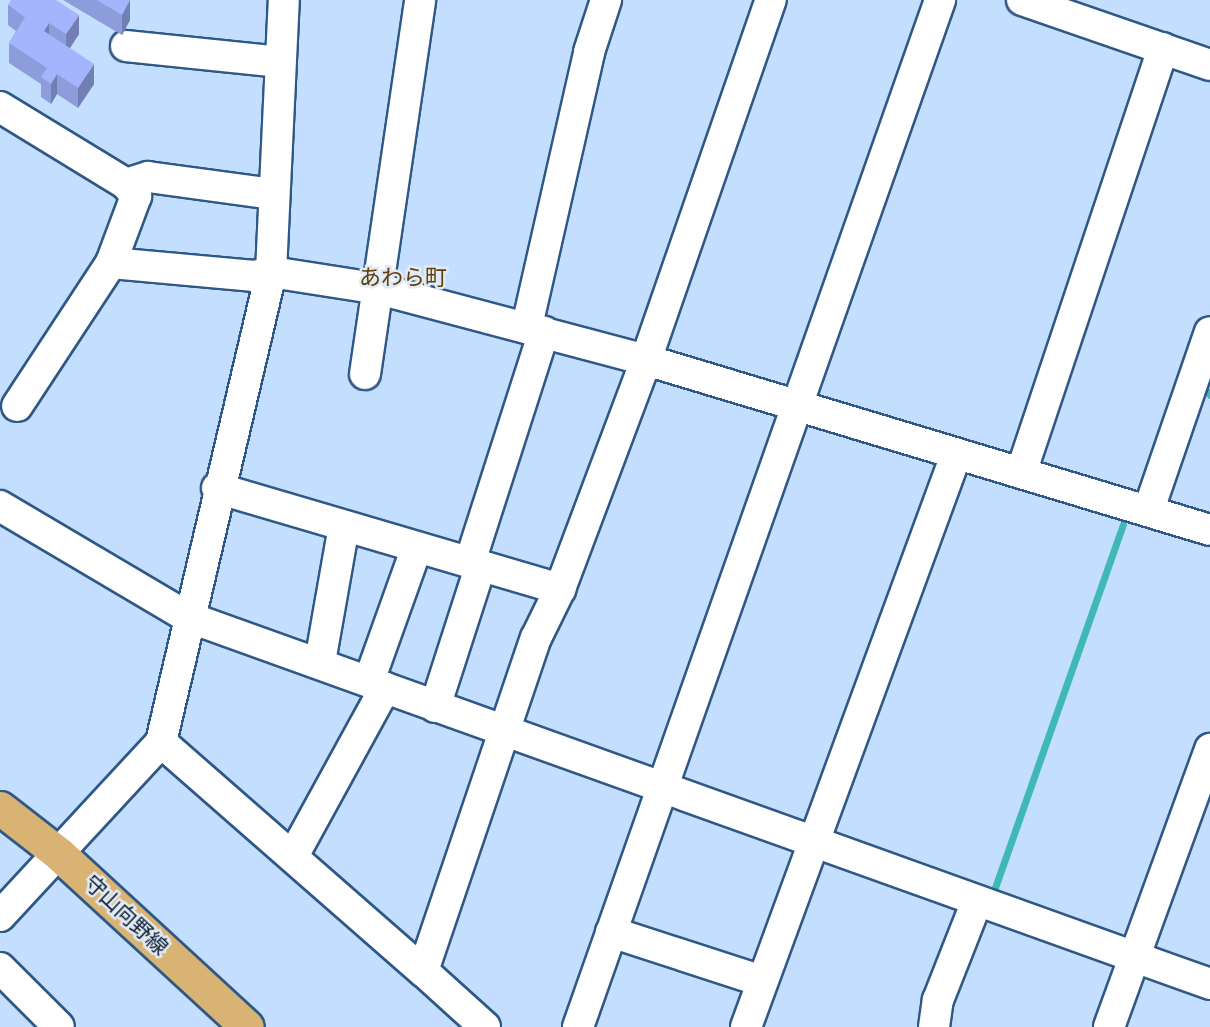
<!DOCTYPE html>
<meta charset="utf-8">
<style>
body{margin:0}
#map{position:relative;width:1210px;height:1027px;overflow:hidden;background:#c3deff;font-family:Raleway,"Noto Sans JP",sans-serif}
div>[style]{position:absolute}
[style*='--x']{left:calc(var(--x)*1px);top:calc(var(--y)*1px);width:calc(var(--w)*1px);rotate:calc(var(--a)*1deg)}
.stream>*{height:7px;margin:-3.5px;padding:0 3.5px;transform-origin:3.5px;border-radius:3.5px;background:#40b9b6}
.roads{filter:drop-shadow(2px 0 #2f5886) drop-shadow(-2px 0 #2f5886) drop-shadow(0 2px #2f5886) drop-shadow(0 -2px #2f5886)}
.minor>*{height:30px;margin:-15px;padding:0 15px;transform-origin:15px;border-radius:15px;background:#fff}
.major>*{height:33px;margin:-16.5px;padding:0 16.5px;transform-origin:16.5px;border-radius:16.5px;background:#d9b374}
.wall>*{inset:0;background:#8d9cda}
.shaded-wall>*{inset:0;background:#737fb2}
.building>*{inset:0;background:#a4b5fe}
span{translate:-50% -50%;white-space:nowrap;text-align:center;line-height:1.15;-webkit-text-stroke:5px #e1eaf5;paint-order:stroke}
.street-label{font-size:21px;color:#0a1b2e}
.neighbourhood-label{font-size:22px;color:#603e07}
</style>
<div id="map">
<div class="stream">
<i style="--x:1202;--y:386;--w:12;--a:48"></i>
<i style="--x:991;--y:899;--w:397;--a:-70.6"></i>
</div>
<div class="roads">
<div class="minor">
<i style="--x:1022;--y:0;--w:199;--a:19.1"></i>
<i style="--x:126;--y:46;--w:155;--a:5.9"></i>
<i style="--x:0;--y:107;--w:148;--a:31.4"></i>
<i style="--x:126;--y:184;--w:16;--a:50"></i>
<i style="--x:136;--y:196;--w:72;--a:110.5"></i>
<i style="--x:111;--y:263;--w:171;--a:123.3"></i>
<i style="--x:126;--y:184;--w:23;--a:-18"></i>
<i style="--x:148;--y:177;--w:127;--a:7.7"></i>
<i style="--x:111;--y:263;--w:144;--a:5.2"></i>
<i style="--x:254;--y:276;--w:17;--a:-13"></i>
<i style="--x:271;--y:272;--w:109;--a:8.9"></i>
<i style="--x:379;--y:289;--w:276;--a:14.9"></i>
<i style="--x:646;--y:360;--w:589;--a:16.77"></i>
<i style="--x:527;--y:326;--w:281;--a:-77.2"></i>
<i style="--x:589;--y:52;--w:55;--a:-71.9"></i>
<i style="--x:365;--y:374;--w:378;--a:-81.6"></i>
<i style="--x:1021;--y:473;--w:448;--a:-71.5"></i>
<i style="--x:217;--y:488;--w:358;--a:16.4"></i>
<i style="--x:0;--y:506;--w:218;--a:30.6"></i>
<i style="--x:188;--y:617;--w:1086;--a:19.75"></i>
<i style="--x:1149;--y:509;--w:187;--a:-71"></i>
<i style="--x:470;--y:562;--w:242;--a:-72.2"></i>
<i style="--x:320;--y:662;--w:138;--a:-80"></i>
<i style="--x:369;--y:681;--w:142;--a:-70.3"></i>
<i style="--x:435;--y:707;--w:149;--a:-72.1"></i>
<i style="--x:161;--y:742;--w:348;--a:41.2"></i>
<i style="--x:293;--y:856;--w:192;--a:-61.3"></i>
<i style="--x:0;--y:916;--w:237;--a:-47.2"></i>
<i style="--x:161;--y:742;--w:483;--a:-76.8"></i>
<i style="--x:271;--y:272;--w:272;--a:-87.3"></i>
<i style="--x:611;--y:932;--w:159;--a:18"></i>
<i style="--x:0;--y:968;--w:83;--a:45"></i>
<i style="--x:485;--y:1027;--w:84;--a:-137.9"></i>
<i style="--x:423;--y:971;--w:352;--a:-71.3"></i>
<i style="--x:536;--y:638;--w:55;--a:-63.9"></i>
<i style="--x:560;--y:589;--w:245;--a:-69.4"></i>
<i style="--x:646;--y:360;--w:381;--a:-70.9"></i>
<i style="--x:578;--y:1027;--w:1089;--a:-70.58"></i>
<i style="--x:746;--y:1027;--w:609;--a:-69.84"></i>
<i style="--x:934;--y:1027;--w:27;--a:-82"></i>
<i style="--x:938;--y:1000;--w:106;--a:-68.5"></i>
<i style="--x:1109;--y:1027;--w:296;--a:-70"></i>
</div>
<div class="major">
<i style="--x:0;--y:808;--w:75;--a:37.9"></i>
<i style="--x:59;--y:854;--w:255;--a:42.6"></i>
</div>
</div>
<div class="wall">
<i style="clip-path:polygon(63px 0,130px 0,130px 20px,122px 35px)"></i>
<i style="clip-path:polygon(8px 5px,79px 34px,70px 48px,94px 84px,78px 108px,57px 94px,51px 104px,41px 97px,41px 84px,9px 63px,9px 43px,16px 31px,8px 25px)"></i>
</div>
<div class="shaded-wall">
<i style="clip-path:polygon(130px 0,130px 20px,122px 35px,122px 15px)"></i>
<i style="clip-path:polygon(79px 15px,79px 34px,66px 54px,66px 34px)"></i>
<i style="clip-path:polygon(49px 23px,49px 43px,44px 31px)"></i>
<i style="clip-path:polygon(94px 64px,94px 84px,78px 108px,78px 88px)"></i>
<i style="clip-path:polygon(57px 74px,57px 94px,51px 104px,51px 84px)"></i>
</div>
<div class="building">
<i style="clip-path:polygon(11px 0,56px 0,79px 15px,66px 34px,49px 23px,44px 31px,94px 64px,78px 88px,57px 74px,51px 84px,41px 77px,47px 68px,9px 43px,25px 17px,8px 5px)"></i>
<i style="clip-path:polygon(97px 0,130px 0,122px 15px)"></i>
</div>
<div class="street-label">
<span style="left:126px;top:915px;rotate:43deg">守山向野線</span>
</div>
<div class="neighbourhood-label">
<span style="left:403px;top:278px">あわら町</span>
</div>
</div>
